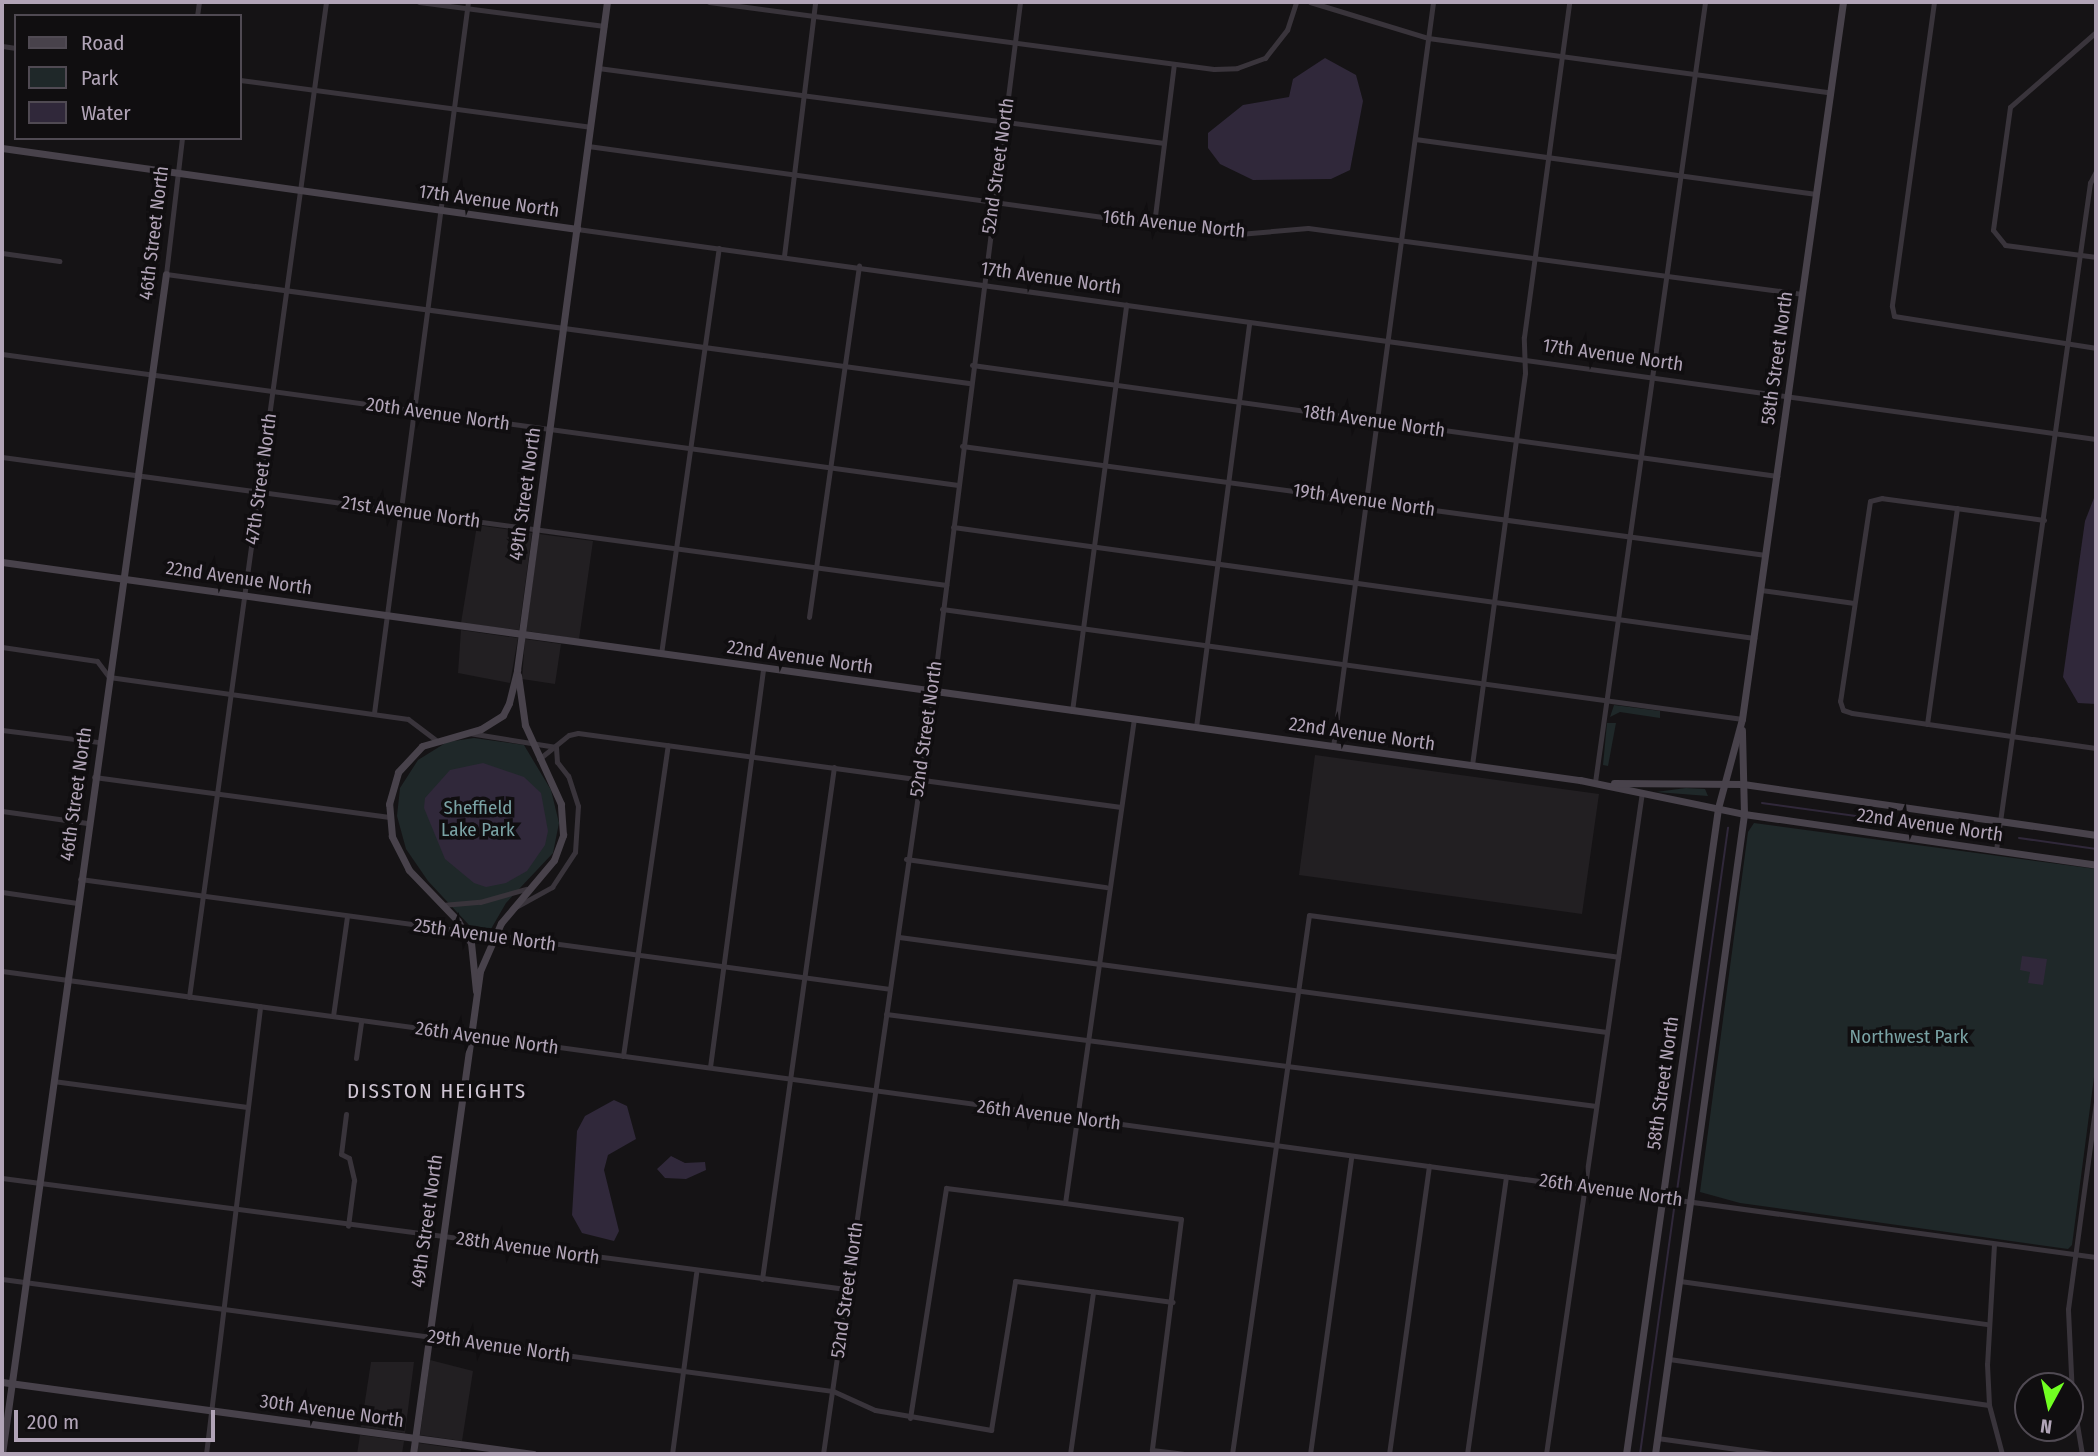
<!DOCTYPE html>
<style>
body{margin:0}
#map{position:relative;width:2098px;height:1456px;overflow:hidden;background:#151315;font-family:"Fira Sans Condensed",sans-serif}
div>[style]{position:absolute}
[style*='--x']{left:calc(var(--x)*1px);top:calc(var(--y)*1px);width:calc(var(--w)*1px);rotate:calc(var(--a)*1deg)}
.built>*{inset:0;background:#221f22}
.green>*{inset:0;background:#1f2829}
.water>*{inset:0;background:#30283a}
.stream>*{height:2px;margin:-1px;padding:0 1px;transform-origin:1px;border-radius:1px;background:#30283a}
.street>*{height:5px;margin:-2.5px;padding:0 2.5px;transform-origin:2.5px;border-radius:2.5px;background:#39343b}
.secondary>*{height:7px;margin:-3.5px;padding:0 3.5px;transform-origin:3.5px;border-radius:3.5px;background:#48424b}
span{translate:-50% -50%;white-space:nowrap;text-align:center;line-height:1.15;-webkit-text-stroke:7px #100e10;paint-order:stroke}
.street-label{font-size:19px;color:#b1a4b7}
.park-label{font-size:19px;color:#79a2a4}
.neighbourhood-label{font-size:21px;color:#cfc5d3;letter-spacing:2px}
.frame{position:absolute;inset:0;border:4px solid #b1a4b7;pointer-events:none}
.legend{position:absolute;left:14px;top:14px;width:228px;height:126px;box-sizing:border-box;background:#100e10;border:2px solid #504a53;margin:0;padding:9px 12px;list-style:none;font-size:21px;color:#b1a4b7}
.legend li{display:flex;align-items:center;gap:14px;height:35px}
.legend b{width:35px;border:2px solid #504a53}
.north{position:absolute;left:2014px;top:1372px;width:70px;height:70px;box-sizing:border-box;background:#100e10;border:2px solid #504a53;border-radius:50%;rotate:188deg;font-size:19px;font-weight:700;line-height:28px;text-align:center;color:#b1a4b7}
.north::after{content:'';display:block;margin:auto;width:24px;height:32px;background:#71ff22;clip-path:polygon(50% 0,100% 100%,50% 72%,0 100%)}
.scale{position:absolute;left:14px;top:1410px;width:201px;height:32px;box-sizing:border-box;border:4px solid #b1a4b7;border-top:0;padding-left:9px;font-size:21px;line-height:24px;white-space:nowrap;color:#b1a4b7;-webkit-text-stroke:5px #100e10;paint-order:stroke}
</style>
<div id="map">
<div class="built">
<i style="clip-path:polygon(477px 525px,532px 533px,519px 630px,461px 623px)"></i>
<i style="clip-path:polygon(539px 534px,593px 541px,579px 639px,526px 631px)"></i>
<i style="clip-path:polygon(461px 630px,518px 638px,510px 683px,458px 673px)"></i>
<i style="clip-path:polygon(525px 639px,561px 644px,555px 684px,522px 679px)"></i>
<i style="clip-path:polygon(1315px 755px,1599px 794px,1582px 914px,1299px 875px)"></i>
<i style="clip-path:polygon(430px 1360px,473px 1371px,462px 1441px,420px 1435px)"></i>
<i style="clip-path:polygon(371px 1362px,414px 1362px,405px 1433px,361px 1427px)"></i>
<i style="clip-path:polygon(360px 1435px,404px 1441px,402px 1454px,357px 1454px)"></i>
<i style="clip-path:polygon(418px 1443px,461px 1449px,460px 1454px,417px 1454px)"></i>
</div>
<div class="green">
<i style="clip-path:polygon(1614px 705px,1660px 711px,1660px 718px,1620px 712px,1610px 717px)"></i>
<i style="clip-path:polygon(1607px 723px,1616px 723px,1608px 766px,1603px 765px)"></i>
<i style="clip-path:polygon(474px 738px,524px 745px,551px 790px,559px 823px,553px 853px,506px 903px,491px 929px,469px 925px,428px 881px,406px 849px,397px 816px,400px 788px,418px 760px,447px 742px)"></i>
<i style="clip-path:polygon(1686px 788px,1705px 789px,1708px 796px,1656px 792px)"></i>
<i style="clip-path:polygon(1754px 823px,2096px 869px,2096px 1062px,2072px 1245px,2068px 1249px,1740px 1203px,1700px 1192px,1748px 832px)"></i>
</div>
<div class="water">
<i style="clip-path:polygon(1325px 58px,1356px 75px,1363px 101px,1350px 170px,1331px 179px,1253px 180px,1220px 164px,1208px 148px,1208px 133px,1243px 105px,1289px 97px,1293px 79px)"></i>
<i style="clip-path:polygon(2096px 493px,2096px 704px,2078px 703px,2063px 677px,2085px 521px)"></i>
<i style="clip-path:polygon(483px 763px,524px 777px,541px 793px,548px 831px,545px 845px,527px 871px,506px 883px,486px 887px,474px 883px,445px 859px,424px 808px,425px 798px,450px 770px)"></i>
<i style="clip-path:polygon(2022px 956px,2047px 959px,2043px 985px,2028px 983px,2030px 972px,2020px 970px)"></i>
<i style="clip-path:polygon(614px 1100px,627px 1106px,636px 1139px,608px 1155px,604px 1170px,619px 1231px,614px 1241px,582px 1233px,572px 1215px,577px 1131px,585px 1116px)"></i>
<i style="clip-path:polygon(671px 1156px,685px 1163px,705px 1162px,706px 1170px,686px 1179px,665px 1178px,657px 1169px)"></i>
</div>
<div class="stream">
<i style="--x:1762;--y:803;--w:226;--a:7.9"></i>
<i style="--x:2019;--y:838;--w:78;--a:8.1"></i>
<i style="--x:1676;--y:1198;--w:374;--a:-82"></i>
<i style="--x:1640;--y:1454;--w:253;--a:-82.1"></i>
</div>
<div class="street">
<i style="--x:419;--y:2;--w:187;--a:7.4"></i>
<i style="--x:709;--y:2;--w:509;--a:7.56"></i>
<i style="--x:1214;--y:69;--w:23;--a:-2"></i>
<i style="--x:1237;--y:68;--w:30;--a:-20"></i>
<i style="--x:1265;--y:58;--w:36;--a:-52"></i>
<i style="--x:1287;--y:30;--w:29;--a:-72"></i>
<i style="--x:1310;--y:2;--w:123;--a:17"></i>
<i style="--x:1428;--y:38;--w:406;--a:7.7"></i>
<i style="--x:1934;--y:2;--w:307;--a:97.9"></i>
<i style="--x:1892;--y:306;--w:10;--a:79"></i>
<i style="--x:1894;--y:316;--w:205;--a:9"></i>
<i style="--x:197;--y:16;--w:14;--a:-82"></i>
<i style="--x:2096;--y:32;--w:114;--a:138.9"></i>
<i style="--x:2010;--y:107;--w:124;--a:97.9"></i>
<i style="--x:1993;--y:230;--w:19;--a:51"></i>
<i style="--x:2005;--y:245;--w:92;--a:7.5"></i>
<i style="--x:2;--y:46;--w:14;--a:8"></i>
<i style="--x:598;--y:68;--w:571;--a:7.55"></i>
<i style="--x:240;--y:80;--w:353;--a:7.6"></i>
<i style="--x:182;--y:138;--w:137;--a:96.7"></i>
<i style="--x:166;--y:274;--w:810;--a:7.73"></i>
<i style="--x:1415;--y:139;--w:405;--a:7.8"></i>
<i style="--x:588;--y:146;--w:571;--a:7.85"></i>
<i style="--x:1154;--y:224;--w:86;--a:6.7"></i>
<i style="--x:1239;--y:234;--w:69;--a:-5"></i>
<i style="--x:1308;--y:228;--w:498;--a:7.6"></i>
<i style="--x:1154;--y:224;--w:161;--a:-82.9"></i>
<i style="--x:577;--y:229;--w:1533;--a:7.87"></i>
<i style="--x:2;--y:253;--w:58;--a:8"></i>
<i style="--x:784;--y:256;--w:256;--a:-83"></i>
<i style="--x:2;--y:354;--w:965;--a:7.8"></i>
<i style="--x:972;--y:365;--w:813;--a:7.85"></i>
<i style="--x:962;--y:446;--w:811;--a:7.72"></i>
<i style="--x:2;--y:457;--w:953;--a:7.72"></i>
<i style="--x:2044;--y:520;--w:163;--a:-172.3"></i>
<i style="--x:1882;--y:498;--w:12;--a:166"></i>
<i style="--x:1870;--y:501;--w:202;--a:98.5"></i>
<i style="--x:1840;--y:701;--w:9;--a:72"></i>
<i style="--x:1843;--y:710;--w:9;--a:18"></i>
<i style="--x:1852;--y:713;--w:246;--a:8.2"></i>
<i style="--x:953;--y:527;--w:809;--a:7.89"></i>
<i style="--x:1761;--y:590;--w:94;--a:8"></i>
<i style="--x:942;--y:609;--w:808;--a:7.83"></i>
<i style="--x:809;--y:617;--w:355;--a:-81.9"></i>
<i style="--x:2;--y:647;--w:96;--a:8.4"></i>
<i style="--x:97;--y:661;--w:20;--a:53"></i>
<i style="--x:109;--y:677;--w:302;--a:8"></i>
<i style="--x:408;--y:719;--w:34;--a:37"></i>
<i style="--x:661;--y:654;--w:410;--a:-81.9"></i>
<i style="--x:1072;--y:711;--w:410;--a:-82.4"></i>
<i style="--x:374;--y:713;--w:717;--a:-82.47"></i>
<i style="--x:1927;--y:724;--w:218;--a:-82.1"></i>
<i style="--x:1196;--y:727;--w:408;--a:-82.5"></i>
<i style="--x:2;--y:730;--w:98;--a:7.1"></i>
<i style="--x:469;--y:733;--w:88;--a:9.1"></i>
<i style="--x:1333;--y:747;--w:752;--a:-82.35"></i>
<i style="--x:539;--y:759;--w:38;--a:-39"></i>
<i style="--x:569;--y:735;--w:9;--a:-13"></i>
<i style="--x:578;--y:733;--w:548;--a:7.76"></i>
<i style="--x:1472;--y:765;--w:396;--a:-82.3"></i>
<i style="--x:1525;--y:373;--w:36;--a:-92"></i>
<i style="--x:1524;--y:337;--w:338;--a:-82.3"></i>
<i style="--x:94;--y:777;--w:298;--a:7.7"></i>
<i style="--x:1595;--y:782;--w:788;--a:-81.97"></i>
<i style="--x:2;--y:811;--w:86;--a:8"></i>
<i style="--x:1996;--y:850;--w:674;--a:-81.98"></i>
<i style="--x:2090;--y:183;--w:13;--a:-63"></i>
<i style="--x:906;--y:859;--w:202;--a:8"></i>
<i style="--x:80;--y:879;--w:817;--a:7.73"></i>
<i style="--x:2;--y:892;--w:76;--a:8.3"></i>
<i style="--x:442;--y:905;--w:38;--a:-5"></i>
<i style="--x:480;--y:902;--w:48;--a:-15.8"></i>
<i style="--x:512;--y:909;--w:46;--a:-28.8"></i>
<i style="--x:552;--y:887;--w:42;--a:-56.7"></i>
<i style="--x:575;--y:852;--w:46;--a:-86.3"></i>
<i style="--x:578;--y:806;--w:32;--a:-108"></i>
<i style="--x:568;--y:776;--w:18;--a:-128"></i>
<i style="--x:557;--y:762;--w:15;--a:-94"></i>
<i style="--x:899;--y:937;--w:714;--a:7.64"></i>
<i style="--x:2;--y:971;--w:2113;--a:7.78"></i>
<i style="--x:189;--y:997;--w:1004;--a:-82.16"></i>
<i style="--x:886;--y:1014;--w:716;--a:7.38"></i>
<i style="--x:333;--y:1016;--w:100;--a:-82"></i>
<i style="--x:623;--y:1056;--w:314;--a:-81.8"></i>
<i style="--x:356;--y:1058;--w:37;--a:-82"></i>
<i style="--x:710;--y:1067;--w:402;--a:-82.4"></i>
<i style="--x:53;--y:1081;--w:196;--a:7.6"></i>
<i style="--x:346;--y:1114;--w:40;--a:97.1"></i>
<i style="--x:341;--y:1154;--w:9;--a:27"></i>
<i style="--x:349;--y:1158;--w:23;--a:77"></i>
<i style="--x:354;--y:1180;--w:46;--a:97.4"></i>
<i style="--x:2;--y:1178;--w:851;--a:7.49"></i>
<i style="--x:1065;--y:1203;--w:489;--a:-81.9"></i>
<i style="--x:1994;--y:1244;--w:120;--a:93.3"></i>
<i style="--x:1987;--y:1364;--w:41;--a:87.2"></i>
<i style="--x:1989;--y:1405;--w:51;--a:75.1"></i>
<i style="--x:2;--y:1279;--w:839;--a:7.68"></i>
<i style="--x:833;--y:1391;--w:46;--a:24.3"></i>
<i style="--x:875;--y:1410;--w:118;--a:9.8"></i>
<i style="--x:991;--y:1430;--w:151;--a:-80.8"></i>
<i style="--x:1015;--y:1281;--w:159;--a:7.6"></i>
<i style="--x:762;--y:1279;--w:517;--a:-82"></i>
<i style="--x:1680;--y:1281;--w:310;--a:8"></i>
<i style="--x:1669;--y:1359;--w:323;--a:8.2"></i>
<i style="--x:910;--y:1418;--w:233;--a:-81.1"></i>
<i style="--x:946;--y:1188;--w:120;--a:7.2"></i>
<i style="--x:1065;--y:1203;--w:117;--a:7.9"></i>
<i style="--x:1181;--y:1219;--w:233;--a:97.2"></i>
<i style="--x:1152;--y:1450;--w:31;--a:7"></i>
<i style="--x:1657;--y:1438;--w:117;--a:7.9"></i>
<i style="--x:206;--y:1454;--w:451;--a:-83.1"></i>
<i style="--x:672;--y:1454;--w:183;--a:-82.4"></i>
<i style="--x:823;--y:1454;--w:771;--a:-81.8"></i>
<i style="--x:933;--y:691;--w:694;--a:-82.8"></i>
<i style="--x:1070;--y:1454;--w:164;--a:-81.9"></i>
<i style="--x:1232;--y:1454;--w:544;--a:-81.87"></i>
<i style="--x:1309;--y:915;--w:312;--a:7.7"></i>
<i style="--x:1310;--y:1454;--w:300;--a:-82.1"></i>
<i style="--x:1389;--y:1454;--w:291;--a:-82.1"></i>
<i style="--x:1467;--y:1454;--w:280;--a:-82"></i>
<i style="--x:1546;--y:1454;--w:669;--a:-81.75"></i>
<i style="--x:2082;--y:1454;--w:60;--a:-99.6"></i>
<i style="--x:2072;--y:1395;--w:86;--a:-92.7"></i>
<i style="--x:2068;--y:1309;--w:209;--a:-82.3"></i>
</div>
<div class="secondary">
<i style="--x:2;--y:148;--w:581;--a:8.02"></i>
<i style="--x:2;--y:562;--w:1593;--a:7.87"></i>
<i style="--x:1580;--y:780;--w:167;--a:11.7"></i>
<i style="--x:1744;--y:814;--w:356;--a:8.2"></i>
<i style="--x:1614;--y:783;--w:129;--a:0.4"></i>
<i style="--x:1743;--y:784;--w:357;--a:8.2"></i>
<i style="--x:476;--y:991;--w:48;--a:-95.9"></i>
<i style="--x:471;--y:943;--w:26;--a:-121"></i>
<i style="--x:458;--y:921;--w:71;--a:-133.9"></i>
<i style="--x:409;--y:870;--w:38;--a:-117"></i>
<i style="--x:392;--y:836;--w:32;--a:-95"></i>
<i style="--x:389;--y:804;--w:33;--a:-74"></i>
<i style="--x:398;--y:772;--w:35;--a:-47"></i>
<i style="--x:422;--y:746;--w:61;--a:-16.1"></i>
<i style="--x:481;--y:729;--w:26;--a:-32"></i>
<i style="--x:503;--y:715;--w:13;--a:-63"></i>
<i style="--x:509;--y:703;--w:34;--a:-76"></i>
<i style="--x:517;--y:670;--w:674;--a:-82.33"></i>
<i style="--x:2;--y:1382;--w:536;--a:7.72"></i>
<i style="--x:2;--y:1454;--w:1191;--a:-82.09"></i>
<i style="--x:413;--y:1454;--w:488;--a:-82.1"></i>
<i style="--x:480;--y:971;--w:52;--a:-66.4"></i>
<i style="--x:501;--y:923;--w:82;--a:-49.9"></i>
<i style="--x:554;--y:860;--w:27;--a:-70"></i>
<i style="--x:563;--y:835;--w:31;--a:-94"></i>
<i style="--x:561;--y:804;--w:87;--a:-114.5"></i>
<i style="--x:525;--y:725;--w:50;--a:-98"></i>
<i style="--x:1626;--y:1454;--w:653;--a:-81.89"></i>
<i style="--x:1718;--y:808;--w:92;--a:-74.9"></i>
<i style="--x:1742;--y:719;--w:724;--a:-81.98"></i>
<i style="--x:1655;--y:1454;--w:646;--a:-82.08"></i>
<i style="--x:1744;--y:814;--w:84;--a:-91.4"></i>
</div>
<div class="street-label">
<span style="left:998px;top:166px;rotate:-82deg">52nd Street North</span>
<span style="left:489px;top:201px;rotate:8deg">17th Avenue North</span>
<span style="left:1174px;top:224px;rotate:6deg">16th Avenue North</span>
<span style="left:154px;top:233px;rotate:-83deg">46th Street North</span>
<span style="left:1051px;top:278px;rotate:8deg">17th Avenue North</span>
<span style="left:1613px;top:355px;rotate:8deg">17th Avenue North</span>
<span style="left:1777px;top:358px;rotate:-82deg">58th Street North</span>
<span style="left:438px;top:414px;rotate:8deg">20th Avenue North</span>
<span style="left:1374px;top:421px;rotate:8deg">18th Avenue North</span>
<span style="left:261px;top:479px;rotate:-82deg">47th Street North</span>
<span style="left:525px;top:494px;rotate:-82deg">49th Street North</span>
<span style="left:1364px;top:500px;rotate:8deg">19th Avenue North</span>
<span style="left:411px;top:512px;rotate:8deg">21st Avenue North</span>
<span style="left:239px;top:578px;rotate:8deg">22nd Avenue North</span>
<span style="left:800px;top:657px;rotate:8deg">22nd Avenue North</span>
<span style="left:926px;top:729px;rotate:-82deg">52nd Street North</span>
<span style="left:1362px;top:734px;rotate:8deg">22nd Avenue North</span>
<span style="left:76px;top:794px;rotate:-82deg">46th Street North</span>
<span style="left:1930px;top:825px;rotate:8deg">22nd Avenue North</span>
<span style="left:485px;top:935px;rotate:8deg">25th Avenue North</span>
<span style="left:487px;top:1038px;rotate:8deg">26th Avenue North</span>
<span style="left:1663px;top:1083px;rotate:-82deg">58th Street North</span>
<span style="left:1049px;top:1115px;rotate:7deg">26th Avenue North</span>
<span style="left:1611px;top:1190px;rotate:8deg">26th Avenue North</span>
<span style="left:427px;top:1221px;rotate:-82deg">49th Street North</span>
<span style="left:528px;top:1248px;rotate:8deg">28th Avenue North</span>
<span style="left:847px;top:1290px;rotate:-82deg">52nd Street North</span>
<span style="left:499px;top:1346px;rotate:8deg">29th Avenue North</span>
<span style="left:332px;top:1411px;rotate:8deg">30th Avenue North</span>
</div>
<div class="park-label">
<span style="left:478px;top:819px">Sheffield<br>Lake Park</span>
<span style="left:1909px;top:1037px">Northwest Park</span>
</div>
<div class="neighbourhood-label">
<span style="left:437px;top:1091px">DISSTON HEIGHTS</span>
</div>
<div class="frame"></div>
<ul class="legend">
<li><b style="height:9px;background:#48424b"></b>Road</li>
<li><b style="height:19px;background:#1f2829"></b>Park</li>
<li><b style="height:19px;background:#30283a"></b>Water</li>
</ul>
<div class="north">N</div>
<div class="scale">200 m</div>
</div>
